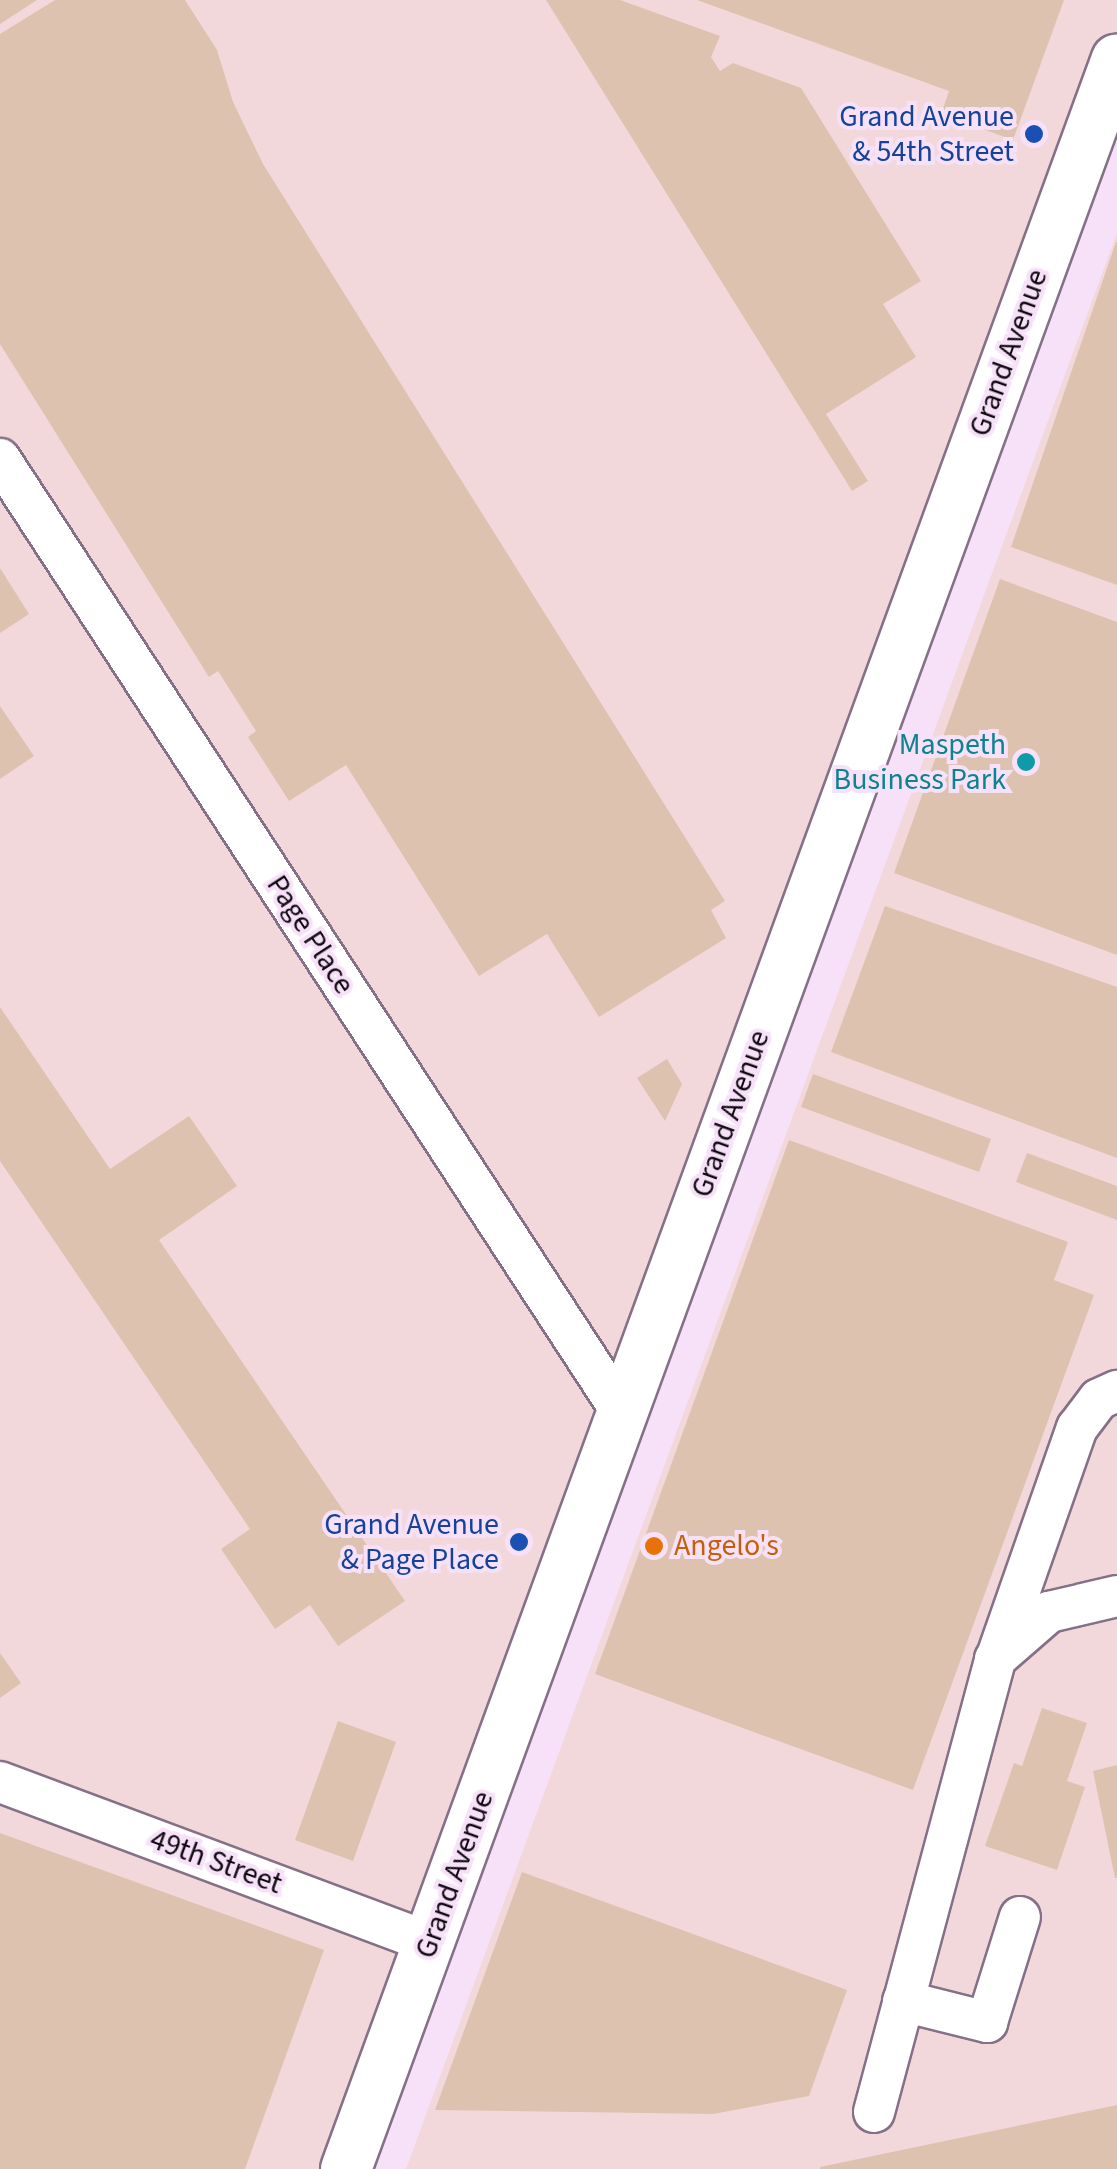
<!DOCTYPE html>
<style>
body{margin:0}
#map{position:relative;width:1117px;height:2169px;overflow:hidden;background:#f7e1f8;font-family:"Source Sans 3",sans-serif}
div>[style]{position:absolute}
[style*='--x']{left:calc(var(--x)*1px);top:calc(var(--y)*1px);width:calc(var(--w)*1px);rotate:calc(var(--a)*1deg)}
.industrial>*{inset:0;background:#f2d8db}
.building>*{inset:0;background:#dec2b0}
.roads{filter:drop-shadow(2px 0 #857187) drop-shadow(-2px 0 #857187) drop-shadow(0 2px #857187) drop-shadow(0 -2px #857187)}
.minor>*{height:40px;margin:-20px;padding:0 20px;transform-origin:20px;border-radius:20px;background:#fff}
.major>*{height:50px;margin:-25px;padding:0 25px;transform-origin:25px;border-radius:25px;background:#fff}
.dots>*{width:28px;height:28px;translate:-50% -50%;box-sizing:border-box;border:5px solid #f7e1f8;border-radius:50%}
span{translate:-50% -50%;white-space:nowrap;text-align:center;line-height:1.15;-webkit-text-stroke:8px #f7e1f8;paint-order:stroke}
.transit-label{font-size:30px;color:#164399}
.right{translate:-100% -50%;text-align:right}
.street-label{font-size:30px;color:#0f0810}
.culture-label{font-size:30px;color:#0d838f}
.food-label{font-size:30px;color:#c56008}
.left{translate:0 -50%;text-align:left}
</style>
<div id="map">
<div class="industrial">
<i style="clip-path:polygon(0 0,1117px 0,1117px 55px,346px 2169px,0 2169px)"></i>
<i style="clip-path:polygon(1117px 233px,1117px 2169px,406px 2169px)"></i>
</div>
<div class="building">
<i style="clip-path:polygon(0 0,37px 0,0 24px)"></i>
<i style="clip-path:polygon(55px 0,185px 0,217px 50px,233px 102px,263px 164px,725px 901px,711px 910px,726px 938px,599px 1017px,547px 934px,479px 976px,346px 765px,289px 801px,248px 737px,256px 731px,218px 671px,209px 677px,0 344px,0 34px)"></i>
<i style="clip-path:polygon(546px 0,620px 0,720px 36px,711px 57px,720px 71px,733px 63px,801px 88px,921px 281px,883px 304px,916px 357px,826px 414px,868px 481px,852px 491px)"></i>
<i style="clip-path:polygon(697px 0,1064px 0,1013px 140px,941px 114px,949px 91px)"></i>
<i style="clip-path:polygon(1116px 242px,1117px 242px,1117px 585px,1011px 547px)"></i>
<i style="clip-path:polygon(0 568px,29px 614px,0 633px)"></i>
<i style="clip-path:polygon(1000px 579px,1117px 622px,1117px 955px,894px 873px)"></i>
<i style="clip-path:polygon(0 706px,34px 756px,0 779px)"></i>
<i style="clip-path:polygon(885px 906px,1117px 987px,1117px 1158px,831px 1052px)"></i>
<i style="clip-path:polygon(0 1007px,110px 1169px,189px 1116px,237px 1186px,159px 1240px,405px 1601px,338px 1646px,310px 1605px,275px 1629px,221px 1549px,250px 1529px,0 1161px)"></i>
<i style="clip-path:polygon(667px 1059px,682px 1084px,665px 1121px,637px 1078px)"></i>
<i style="clip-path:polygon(813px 1074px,991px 1139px,979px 1172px,801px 1107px)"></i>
<i style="clip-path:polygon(789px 1140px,1068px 1242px,1054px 1280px,1094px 1295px,913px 1790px,595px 1674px)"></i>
<i style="clip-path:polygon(1027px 1153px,1117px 1186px,1117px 1220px,1016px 1182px)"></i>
<i style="clip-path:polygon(0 1653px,21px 1683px,0 1698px)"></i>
<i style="clip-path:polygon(1042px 1708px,1087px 1723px,1067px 1781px,1085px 1787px,1057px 1870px,985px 1846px,1014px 1763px,1022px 1766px)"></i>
<i style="clip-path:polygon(338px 1721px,396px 1742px,353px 1861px,295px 1840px)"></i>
<i style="clip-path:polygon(1117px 1765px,1117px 1878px,1115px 1878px,1093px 1771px)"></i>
<i style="clip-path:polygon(0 1833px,324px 1950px,245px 2169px,0 2169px)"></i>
<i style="clip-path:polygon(522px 1872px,847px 1990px,809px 2096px,713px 2114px,435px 2110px)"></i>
<i style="clip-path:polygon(1117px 2105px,1117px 2169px,820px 2169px,820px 2167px)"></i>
</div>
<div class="roads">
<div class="minor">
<i style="--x:0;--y:459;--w:1137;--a:56.88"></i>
<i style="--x:997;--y:1656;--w:242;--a:-70.7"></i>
<i style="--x:1077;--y:1428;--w:36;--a:-53"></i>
<i style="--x:1099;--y:1399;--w:20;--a:-24"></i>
<i style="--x:0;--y:1782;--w:460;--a:20.5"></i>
<i style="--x:903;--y:2001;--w:87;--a:14"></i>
<i style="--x:987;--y:2022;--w:110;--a:-72.6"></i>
<i style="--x:874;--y:2112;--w:469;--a:-75"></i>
<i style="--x:995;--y:1659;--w:72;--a:-41"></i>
<i style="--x:1049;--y:1612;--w:70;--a:-13.2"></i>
</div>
<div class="major">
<i style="--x:346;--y:2169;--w:2246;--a:-69.93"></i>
</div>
</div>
<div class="dots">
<i style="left:1034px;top:134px;background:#1a4fb4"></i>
<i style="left:1026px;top:762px;background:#0f9aa8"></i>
<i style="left:519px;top:1542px;background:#1a4fb4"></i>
<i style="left:654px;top:1546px;background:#e8710a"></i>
</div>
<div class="transit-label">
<span class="right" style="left:1014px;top:134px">Grand Avenue<br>&amp; 54th Street</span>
<span class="right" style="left:499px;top:1542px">Grand Avenue<br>&amp; Page Place</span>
</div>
<div class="street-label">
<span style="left:1009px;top:353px;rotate:-70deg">Grand Avenue</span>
<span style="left:310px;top:935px;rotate:57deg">Page Place</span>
<span style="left:731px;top:1114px;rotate:-70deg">Grand Avenue</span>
<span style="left:216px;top:1862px;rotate:20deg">49th Street</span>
<span style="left:455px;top:1875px;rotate:-70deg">Grand Avenue</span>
</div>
<div class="culture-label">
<span class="right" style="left:1006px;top:762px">Maspeth<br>Business Park</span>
</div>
<div class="food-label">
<span class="left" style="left:674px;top:1546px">Angelo's</span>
</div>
</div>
